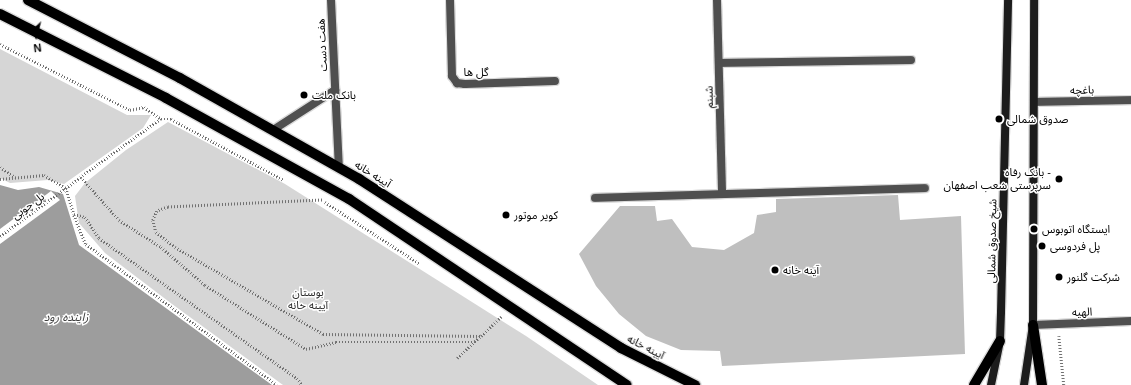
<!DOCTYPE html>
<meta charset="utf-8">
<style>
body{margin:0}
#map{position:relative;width:1131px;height:385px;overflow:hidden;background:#fff;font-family:Arial,"Noto Sans Arabic",sans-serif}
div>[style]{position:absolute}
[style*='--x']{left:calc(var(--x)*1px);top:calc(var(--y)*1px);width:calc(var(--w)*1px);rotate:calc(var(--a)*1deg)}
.green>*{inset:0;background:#d6d6d6}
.water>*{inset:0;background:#9d9d9d}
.pier>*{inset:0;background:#fff}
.building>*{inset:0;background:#bfbfbf}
.path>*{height:2.5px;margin-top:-1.25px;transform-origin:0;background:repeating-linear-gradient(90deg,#717171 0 1px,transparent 0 3px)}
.roads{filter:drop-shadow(1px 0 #dbdbdb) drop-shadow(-1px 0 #dbdbdb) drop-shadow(0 1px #dbdbdb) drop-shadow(0 -1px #dbdbdb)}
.minor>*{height:8px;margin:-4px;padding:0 4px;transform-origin:4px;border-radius:4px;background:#4f4f4f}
.tertiary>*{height:8px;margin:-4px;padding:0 4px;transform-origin:4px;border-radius:4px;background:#4f4f4f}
.secondary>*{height:8px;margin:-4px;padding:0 4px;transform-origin:4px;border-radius:4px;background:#1c1c1c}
.primary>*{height:10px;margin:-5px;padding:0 5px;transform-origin:5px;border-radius:5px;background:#000}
.dots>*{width:11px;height:11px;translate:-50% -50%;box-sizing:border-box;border:2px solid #fff;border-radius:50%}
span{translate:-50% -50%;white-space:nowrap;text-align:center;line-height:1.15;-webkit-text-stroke:3px #fff;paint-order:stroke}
.street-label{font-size:11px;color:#000}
.poi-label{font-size:11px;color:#000}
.left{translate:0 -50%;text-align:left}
.right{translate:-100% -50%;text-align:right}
.park-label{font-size:11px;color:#2d2d2d}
.water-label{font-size:12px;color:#3e3e3e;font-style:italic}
.north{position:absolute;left:16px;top:16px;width:40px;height:40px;-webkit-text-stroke:3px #fff;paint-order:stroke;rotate:173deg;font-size:11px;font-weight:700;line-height:16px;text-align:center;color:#000}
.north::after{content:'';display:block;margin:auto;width:14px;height:18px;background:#000;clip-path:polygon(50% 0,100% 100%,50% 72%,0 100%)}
</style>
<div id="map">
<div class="green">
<i style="clip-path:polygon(0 49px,127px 115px,151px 115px,143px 128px,64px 184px,48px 180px,10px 183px,0 178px)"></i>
<i style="clip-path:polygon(168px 122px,285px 184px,526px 336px,598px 385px,283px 385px,172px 304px,105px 253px,79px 223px,75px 196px,85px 183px,126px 150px)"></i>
</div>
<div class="water">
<i style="clip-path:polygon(0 185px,18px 190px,39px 187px,63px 194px,79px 245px,272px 385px,0 385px)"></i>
</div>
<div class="pier">
<i style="clip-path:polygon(51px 191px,60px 200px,0 244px,0 229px)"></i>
</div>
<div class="building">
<i style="clip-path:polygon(898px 195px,900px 220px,961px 216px,965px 354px,722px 366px,720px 351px,681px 350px,646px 336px,619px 314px,596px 286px,579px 254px,620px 206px,655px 206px,657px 221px,672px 219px,692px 247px,724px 250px,754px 233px,757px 215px,776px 212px,776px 199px)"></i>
</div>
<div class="path">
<i style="--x:0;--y:44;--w:146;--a:26.9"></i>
<i style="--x:130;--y:110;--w:14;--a:-12"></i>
<i style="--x:144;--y:107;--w:21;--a:35"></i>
<i style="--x:161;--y:119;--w:99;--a:144.1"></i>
<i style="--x:161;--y:119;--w:10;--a:0"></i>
<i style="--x:171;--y:119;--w:128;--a:28.4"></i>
<i style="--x:0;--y:167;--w:18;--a:34"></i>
<i style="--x:0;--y:179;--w:44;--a:-5.2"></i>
<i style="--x:44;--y:175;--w:26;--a:31"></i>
<i style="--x:66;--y:188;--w:27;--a:73"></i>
<i style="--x:74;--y:214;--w:11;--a:15"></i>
<i style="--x:85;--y:217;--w:25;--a:56"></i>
<i style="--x:99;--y:238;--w:242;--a:35.3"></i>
<i style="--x:297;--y:378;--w:9;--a:54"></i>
<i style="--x:322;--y:200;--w:154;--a:177.4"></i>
<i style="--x:168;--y:207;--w:12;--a:160"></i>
<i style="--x:157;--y:211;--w:10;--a:114"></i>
<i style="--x:153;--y:220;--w:12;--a:76"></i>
<i style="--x:156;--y:232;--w:24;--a:38"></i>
<i style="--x:175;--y:247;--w:172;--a:30.4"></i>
<i style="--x:323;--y:334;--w:158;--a:0.7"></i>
<i style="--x:481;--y:336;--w:28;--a:-44"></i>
<i style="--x:325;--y:202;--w:113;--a:33.1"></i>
<i style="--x:74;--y:215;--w:31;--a:68"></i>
<i style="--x:86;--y:244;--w:237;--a:36.4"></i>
<i style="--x:0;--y:236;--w:100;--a:-36.1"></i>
<i style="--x:81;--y:177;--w:57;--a:48.5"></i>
<i style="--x:119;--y:220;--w:50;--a:32.7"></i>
<i style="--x:161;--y:247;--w:58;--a:40.8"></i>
<i style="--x:205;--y:285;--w:120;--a:32.4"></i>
<i style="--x:306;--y:349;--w:31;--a:-13"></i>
<i style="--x:336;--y:342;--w:139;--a:0"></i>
<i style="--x:1059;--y:336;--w:49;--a:84.2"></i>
<i style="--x:457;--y:358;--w:33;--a:-43"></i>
</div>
<div class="roads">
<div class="minor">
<i style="--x:450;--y:0;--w:76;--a:88.5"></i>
<i style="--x:452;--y:76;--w:9;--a:54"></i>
<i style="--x:457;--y:83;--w:8;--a:7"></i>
<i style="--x:465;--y:84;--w:90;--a:-1.9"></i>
<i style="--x:717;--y:0;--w:194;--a:88.5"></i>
<i style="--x:719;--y:63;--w:192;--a:-0.9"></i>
<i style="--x:1034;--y:102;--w:97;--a:-1.2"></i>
<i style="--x:595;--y:198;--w:330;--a:-1.7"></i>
<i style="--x:1033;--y:325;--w:98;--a:-2.3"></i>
</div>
<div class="tertiary">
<i style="--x:331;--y:0;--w:167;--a:87.3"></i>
<i style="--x:273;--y:130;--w:74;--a:-32.8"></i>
</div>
<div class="secondary">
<i style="--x:991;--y:385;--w:45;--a:-78.4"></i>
<i style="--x:1000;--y:341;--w:29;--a:-88"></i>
<i style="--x:1001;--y:312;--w:312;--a:-88.7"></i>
<i style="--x:1024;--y:385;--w:61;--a:-81.5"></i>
<i style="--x:1033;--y:325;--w:325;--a:-89.8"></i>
</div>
<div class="primary">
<i style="--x:28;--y:0;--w:171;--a:27.2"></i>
<i style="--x:180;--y:78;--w:206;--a:29.4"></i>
<i style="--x:359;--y:179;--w:312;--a:32.8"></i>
<i style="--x:621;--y:348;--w:83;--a:26.6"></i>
<i style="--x:0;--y:14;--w:186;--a:26.8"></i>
<i style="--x:166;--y:98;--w:209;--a:28.9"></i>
<i style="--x:349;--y:199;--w:334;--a:33.8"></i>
<i style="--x:1033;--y:325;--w:61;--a:81.5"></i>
<i style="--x:974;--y:385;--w:51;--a:-59.4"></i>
</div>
</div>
<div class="dots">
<i style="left:304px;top:95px;background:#000"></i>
<i style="left:999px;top:119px;background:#000"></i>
<i style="left:1059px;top:179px;background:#000"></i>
<i style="left:506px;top:215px;background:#000"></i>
<i style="left:1034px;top:229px;background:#000"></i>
<i style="left:1042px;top:246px;background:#000"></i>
<i style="left:775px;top:270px;background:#000"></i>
<i style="left:1059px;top:277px;background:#000"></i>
</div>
<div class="street-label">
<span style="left:322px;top:45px;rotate:-93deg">هفت دست</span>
<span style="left:476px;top:72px">گل ها</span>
<span style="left:1082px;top:90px;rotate:-1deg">باغچه</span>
<span style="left:709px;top:97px;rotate:-91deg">شبنم</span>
<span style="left:373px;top:174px;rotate:32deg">آیینه خانه</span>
<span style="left:28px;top:206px;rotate:-36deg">پل چوبی</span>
<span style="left:992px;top:241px;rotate:-89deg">شیخ صدوق شمالی</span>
<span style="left:1082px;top:312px;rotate:-2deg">الهیه</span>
<span style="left:646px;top:347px;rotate:27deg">آیینه خانه</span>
</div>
<div class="poi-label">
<span class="left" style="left:312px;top:95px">بانک ملت</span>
<span class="left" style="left:1007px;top:119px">صدوق شمالی</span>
<span class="right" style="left:1051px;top:179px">بانک رفاه -<br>سرپرستی شعب اصفهان</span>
<span class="left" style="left:514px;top:215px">کویر موتور</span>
<span class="left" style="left:1042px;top:229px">ایستگاه اتوبوس</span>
<span class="left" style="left:1050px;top:246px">پل فردوسی</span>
<span class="left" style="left:783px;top:270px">آینه خانه</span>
<span class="left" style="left:1067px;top:277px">شرکت گلنور</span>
</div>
<div class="park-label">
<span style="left:308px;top:299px">بوستان<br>آیینه خانه</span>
</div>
<div class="water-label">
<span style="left:66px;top:318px">زاینده رود</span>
</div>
<div class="north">N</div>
</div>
